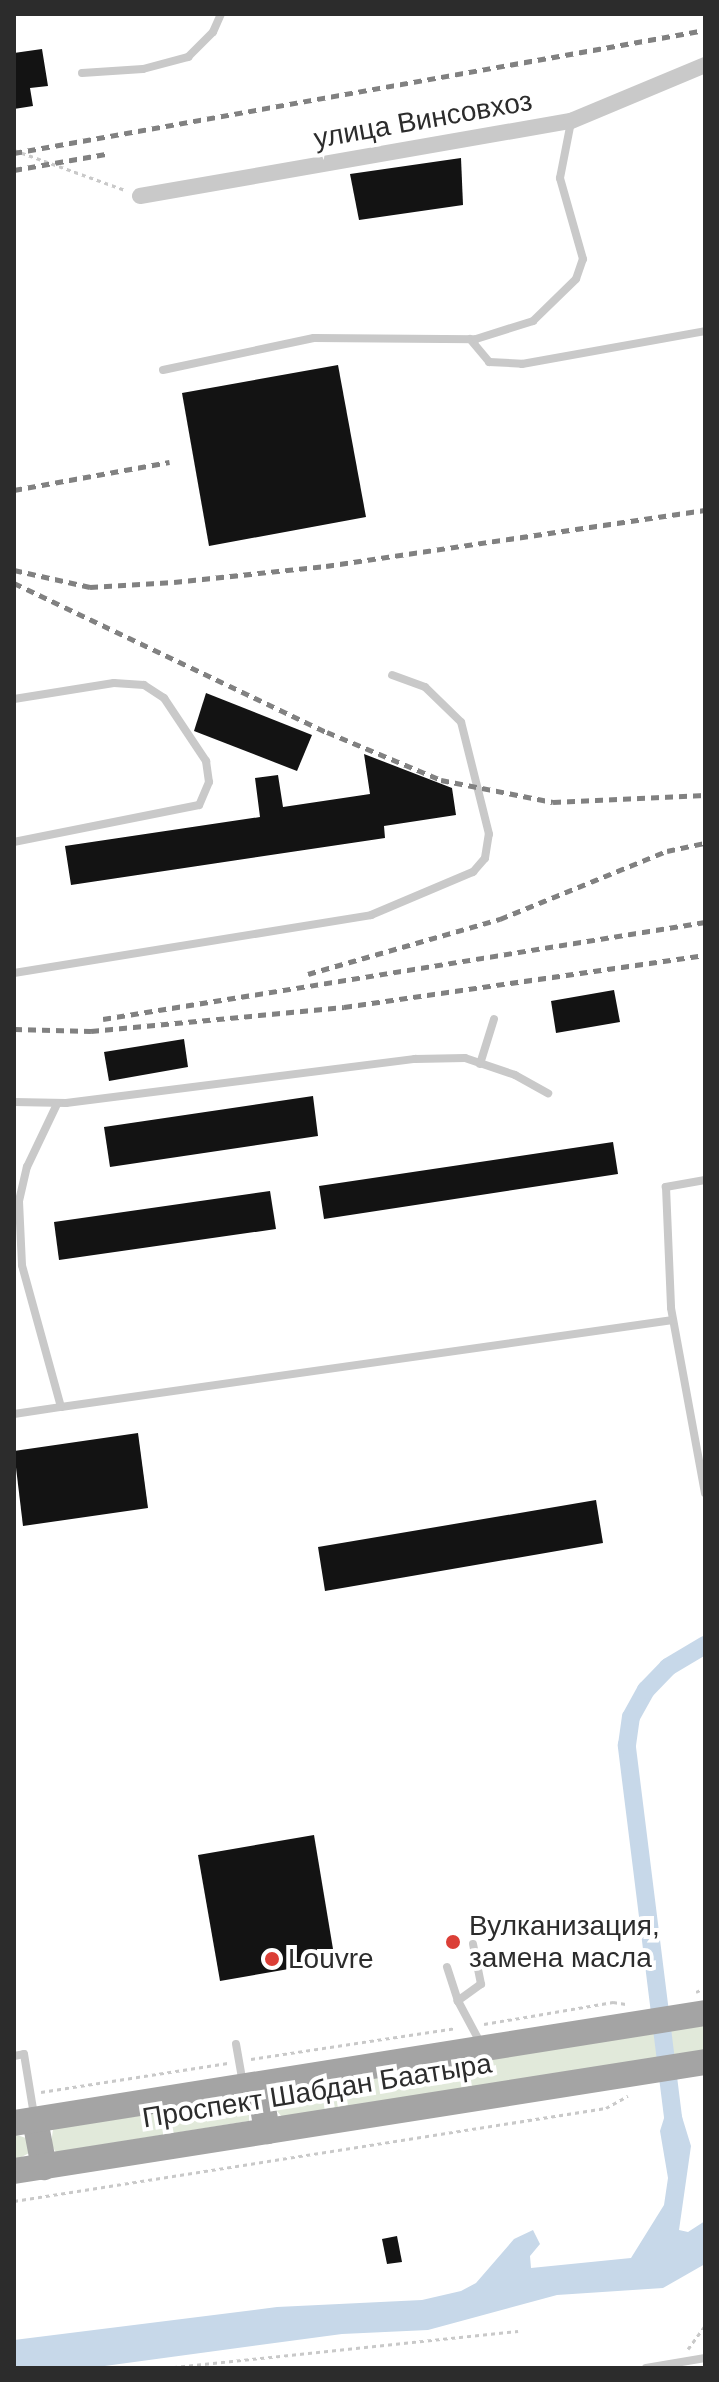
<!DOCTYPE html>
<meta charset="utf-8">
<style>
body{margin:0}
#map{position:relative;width:719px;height:2382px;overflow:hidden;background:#fff;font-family:Helvetica,sans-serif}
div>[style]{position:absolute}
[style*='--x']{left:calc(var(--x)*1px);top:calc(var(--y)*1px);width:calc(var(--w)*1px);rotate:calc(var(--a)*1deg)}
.green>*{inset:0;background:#e1e9da}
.water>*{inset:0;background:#c7d8e9}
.canal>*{height:18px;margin:-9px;padding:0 9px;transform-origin:9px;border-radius:9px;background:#c7d8e9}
.building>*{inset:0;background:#131313}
.path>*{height:3px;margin-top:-1.5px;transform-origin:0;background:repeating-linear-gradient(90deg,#c9c9c9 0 4px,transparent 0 8px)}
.lane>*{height:8px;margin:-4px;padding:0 4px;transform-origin:4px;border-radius:4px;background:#c9c9c9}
.street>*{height:16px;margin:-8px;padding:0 8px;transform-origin:8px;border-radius:8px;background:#c9c9c9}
.primary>*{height:26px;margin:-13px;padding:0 13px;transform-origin:13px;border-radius:13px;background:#a4a4a4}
.rail>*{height:5px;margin-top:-2.5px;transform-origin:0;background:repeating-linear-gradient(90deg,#818181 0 8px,transparent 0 14px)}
.dots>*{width:22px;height:22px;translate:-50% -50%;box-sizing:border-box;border:4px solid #fff;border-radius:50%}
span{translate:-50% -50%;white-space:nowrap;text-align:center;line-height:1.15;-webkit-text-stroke:8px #fff;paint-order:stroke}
.street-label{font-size:28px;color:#2c2c2c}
.poi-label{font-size:28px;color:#2c2c2c}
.left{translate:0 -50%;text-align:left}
.frame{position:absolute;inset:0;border:16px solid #2c2c2c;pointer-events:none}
</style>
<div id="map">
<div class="green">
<i style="clip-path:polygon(705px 2023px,705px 2052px,284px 2119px,275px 2109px,275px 2101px,289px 2091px)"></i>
<i style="clip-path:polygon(241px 2100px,249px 2109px,249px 2121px,56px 2152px,51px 2145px,53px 2129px)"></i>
<i style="clip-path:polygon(14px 2134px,29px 2139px,31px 2152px,14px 2161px)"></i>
</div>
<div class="water">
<i style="clip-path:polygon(679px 2107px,691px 2146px,679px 2230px,688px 2232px,705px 2221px,705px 2264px,663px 2288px,557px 2295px,428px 2330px,342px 2334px,90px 2368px,14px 2368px,14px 2340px,277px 2307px,422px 2300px,461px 2291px,476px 2283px,514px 2239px,533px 2230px,540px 2244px,530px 2256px,531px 2268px,631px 2258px,664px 2205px,668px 2178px,660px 2131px,665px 2115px)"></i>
</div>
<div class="canal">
<i style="--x:675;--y:2133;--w:391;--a:-97.1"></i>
<i style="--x:627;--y:1745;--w:28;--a:-82"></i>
<i style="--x:631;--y:1717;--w:31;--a:-61"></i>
<i style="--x:646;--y:1690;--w:32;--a:-46"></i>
<i style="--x:668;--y:1667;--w:43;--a:-30.7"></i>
</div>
<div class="building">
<i style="clip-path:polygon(42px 49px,48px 86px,30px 88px,33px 106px,14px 109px,14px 53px)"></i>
<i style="clip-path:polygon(461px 158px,463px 205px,359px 220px,350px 174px)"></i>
<i style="clip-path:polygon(338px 365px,366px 517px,209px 546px,182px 393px)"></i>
<i style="clip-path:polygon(206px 693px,312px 735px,297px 771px,194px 731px)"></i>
<i style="clip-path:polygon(364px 754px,452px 788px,456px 815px,384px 826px,385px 838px,71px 885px,65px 846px,260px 817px,255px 778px,278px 775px,283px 807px,370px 794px)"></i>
<i style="clip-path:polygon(614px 990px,620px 1022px,556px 1033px,551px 1001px)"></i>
<i style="clip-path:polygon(184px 1039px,188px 1067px,109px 1081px,104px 1052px)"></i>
<i style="clip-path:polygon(313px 1096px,318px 1136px,110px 1167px,104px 1127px)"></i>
<i style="clip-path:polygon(613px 1142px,618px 1174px,324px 1219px,319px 1186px)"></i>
<i style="clip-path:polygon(270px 1191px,276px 1229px,59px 1260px,54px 1222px)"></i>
<i style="clip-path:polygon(138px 1433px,148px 1508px,23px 1526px,14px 1451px)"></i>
<i style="clip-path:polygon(596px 1500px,603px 1543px,325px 1591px,318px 1547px)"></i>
<i style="clip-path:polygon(314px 1835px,335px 1961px,220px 1981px,198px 1855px)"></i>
<i style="clip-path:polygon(397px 2236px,402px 2262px,387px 2264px,382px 2239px)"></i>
</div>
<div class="path">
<i style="--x:14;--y:150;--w:118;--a:19.8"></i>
<i style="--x:696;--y:1992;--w:10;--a:-24"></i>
<i style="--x:484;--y:2024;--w:131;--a:-9.7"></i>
<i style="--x:613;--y:2002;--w:13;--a:9"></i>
<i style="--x:251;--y:2059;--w:208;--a:-8.6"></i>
<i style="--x:41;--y:2092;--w:189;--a:-8.8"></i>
<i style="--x:14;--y:2201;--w:599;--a:-8.93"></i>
<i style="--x:606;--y:2108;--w:25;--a:-29"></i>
<i style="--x:688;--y:2349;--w:29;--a:-54"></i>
<i style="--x:165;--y:2368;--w:355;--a:-6"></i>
</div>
<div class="lane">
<i style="--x:82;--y:73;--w:61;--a:-3.8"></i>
<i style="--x:143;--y:69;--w:47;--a:-14.9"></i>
<i style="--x:188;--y:57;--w:35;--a:-45"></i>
<i style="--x:213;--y:32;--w:20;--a:-66"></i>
<i style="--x:470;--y:339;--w:30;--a:50"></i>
<i style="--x:489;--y:362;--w:33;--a:3"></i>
<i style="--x:522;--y:364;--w:186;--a:-10.2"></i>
<i style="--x:163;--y:370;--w:154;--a:-12"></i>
<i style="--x:314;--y:338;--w:162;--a:0.4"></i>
<i style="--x:476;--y:339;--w:60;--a:-17.5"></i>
<i style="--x:533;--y:321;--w:60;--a:-44.3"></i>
<i style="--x:576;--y:279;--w:21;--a:-71"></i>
<i style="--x:583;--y:259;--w:84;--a:-105.9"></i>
<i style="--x:560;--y:178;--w:57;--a:-78.9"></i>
<i style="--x:14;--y:699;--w:101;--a:-9.1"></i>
<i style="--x:114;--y:683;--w:30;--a:4"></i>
<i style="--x:144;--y:685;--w:24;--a:33"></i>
<i style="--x:164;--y:698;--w:76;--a:56.3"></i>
<i style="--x:206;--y:761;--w:21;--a:82"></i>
<i style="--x:209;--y:782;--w:25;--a:113"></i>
<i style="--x:199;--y:805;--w:189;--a:168.7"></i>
<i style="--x:14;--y:973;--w:362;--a:-9.2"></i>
<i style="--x:371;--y:915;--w:111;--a:-22.9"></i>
<i style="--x:473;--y:872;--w:18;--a:-49"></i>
<i style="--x:485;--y:858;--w:24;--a:-81"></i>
<i style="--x:489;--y:834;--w:115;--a:-104"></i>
<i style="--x:461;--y:722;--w:50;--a:-135.8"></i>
<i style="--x:425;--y:687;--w:35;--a:-160"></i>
<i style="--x:480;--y:1064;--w:47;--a:-72.7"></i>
<i style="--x:14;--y:1102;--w:52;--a:1.1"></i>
<i style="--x:66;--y:1103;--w:352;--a:-7.2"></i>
<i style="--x:415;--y:1059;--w:50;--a:-1.1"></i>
<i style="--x:465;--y:1058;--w:53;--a:18.8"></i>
<i style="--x:515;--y:1075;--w:38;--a:29"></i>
<i style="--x:705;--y:1180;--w:40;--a:170"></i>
<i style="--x:666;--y:1187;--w:121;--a:87.6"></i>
<i style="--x:671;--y:1308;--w:188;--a:79.6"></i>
<i style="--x:61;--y:1407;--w:618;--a:-8.09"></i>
<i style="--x:14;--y:1414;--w:48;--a:-8.5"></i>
<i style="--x:61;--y:1407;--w:147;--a:-105.4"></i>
<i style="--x:22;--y:1265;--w:64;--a:-92.7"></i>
<i style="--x:19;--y:1201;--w:35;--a:-77"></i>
<i style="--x:27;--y:1167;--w:70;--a:-64.5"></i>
<i style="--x:473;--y:1944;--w:41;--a:78.7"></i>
<i style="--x:481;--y:1984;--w:29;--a:144"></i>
<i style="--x:458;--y:2001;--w:51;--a:61.9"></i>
<i style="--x:447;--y:1967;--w:36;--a:72"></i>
<i style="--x:236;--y:2044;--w:40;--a:80"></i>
<i style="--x:14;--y:2056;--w:10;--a:-11"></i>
<i style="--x:24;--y:2054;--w:62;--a:80.7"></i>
<i style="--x:646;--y:2368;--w:60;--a:-9.6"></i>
</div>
<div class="street">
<i style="--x:140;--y:196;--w:437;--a:-9.9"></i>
<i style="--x:571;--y:121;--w:145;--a:-22.7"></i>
</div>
<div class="primary">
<i style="--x:259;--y:2085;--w:47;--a:80.1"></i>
<i style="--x:35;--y:2120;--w:48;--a:79.2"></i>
<i style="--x:14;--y:2123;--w:700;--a:-9.04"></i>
<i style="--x:14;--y:2171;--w:700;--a:-8.96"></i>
</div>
<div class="rail">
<i style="--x:14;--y:153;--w:702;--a:-10.09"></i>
<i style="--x:14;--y:170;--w:93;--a:-9.9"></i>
<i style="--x:14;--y:490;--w:158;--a:-10.2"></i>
<i style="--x:14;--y:570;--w:78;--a:12.6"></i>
<i style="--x:90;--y:587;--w:84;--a:-3.4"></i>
<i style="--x:174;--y:582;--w:153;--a:-6"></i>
<i style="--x:326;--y:566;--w:383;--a:-8.4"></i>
<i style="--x:14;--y:583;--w:347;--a:25.5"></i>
<i style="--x:327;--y:732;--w:124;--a:22.8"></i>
<i style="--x:441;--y:780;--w:114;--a:11.1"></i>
<i style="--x:553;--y:802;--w:152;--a:-2.6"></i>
<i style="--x:308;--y:974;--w:200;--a:-16"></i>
<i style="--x:500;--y:919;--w:180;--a:-22.2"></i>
<i style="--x:667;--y:851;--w:39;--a:-12"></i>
<i style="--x:103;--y:1019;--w:610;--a:-9.15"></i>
<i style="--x:14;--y:1029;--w:77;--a:1.5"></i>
<i style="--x:91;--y:1031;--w:254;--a:-5.4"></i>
<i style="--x:344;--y:1007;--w:365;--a:-8.2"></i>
</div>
<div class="dots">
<i style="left:453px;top:1942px;background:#db3f37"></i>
<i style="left:272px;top:1959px;background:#db3f37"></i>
</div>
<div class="street-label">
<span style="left:423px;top:120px;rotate:-10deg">улица Винсовхоз</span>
<span style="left:317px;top:2091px;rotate:-9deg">Проспект Шабдан Баатыра</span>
</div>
<div class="poi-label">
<span class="left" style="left:469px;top:1942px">Вулканизация,<br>замена масла</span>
<span class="left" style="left:288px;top:1959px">Louvre</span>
</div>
<div class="frame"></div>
</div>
